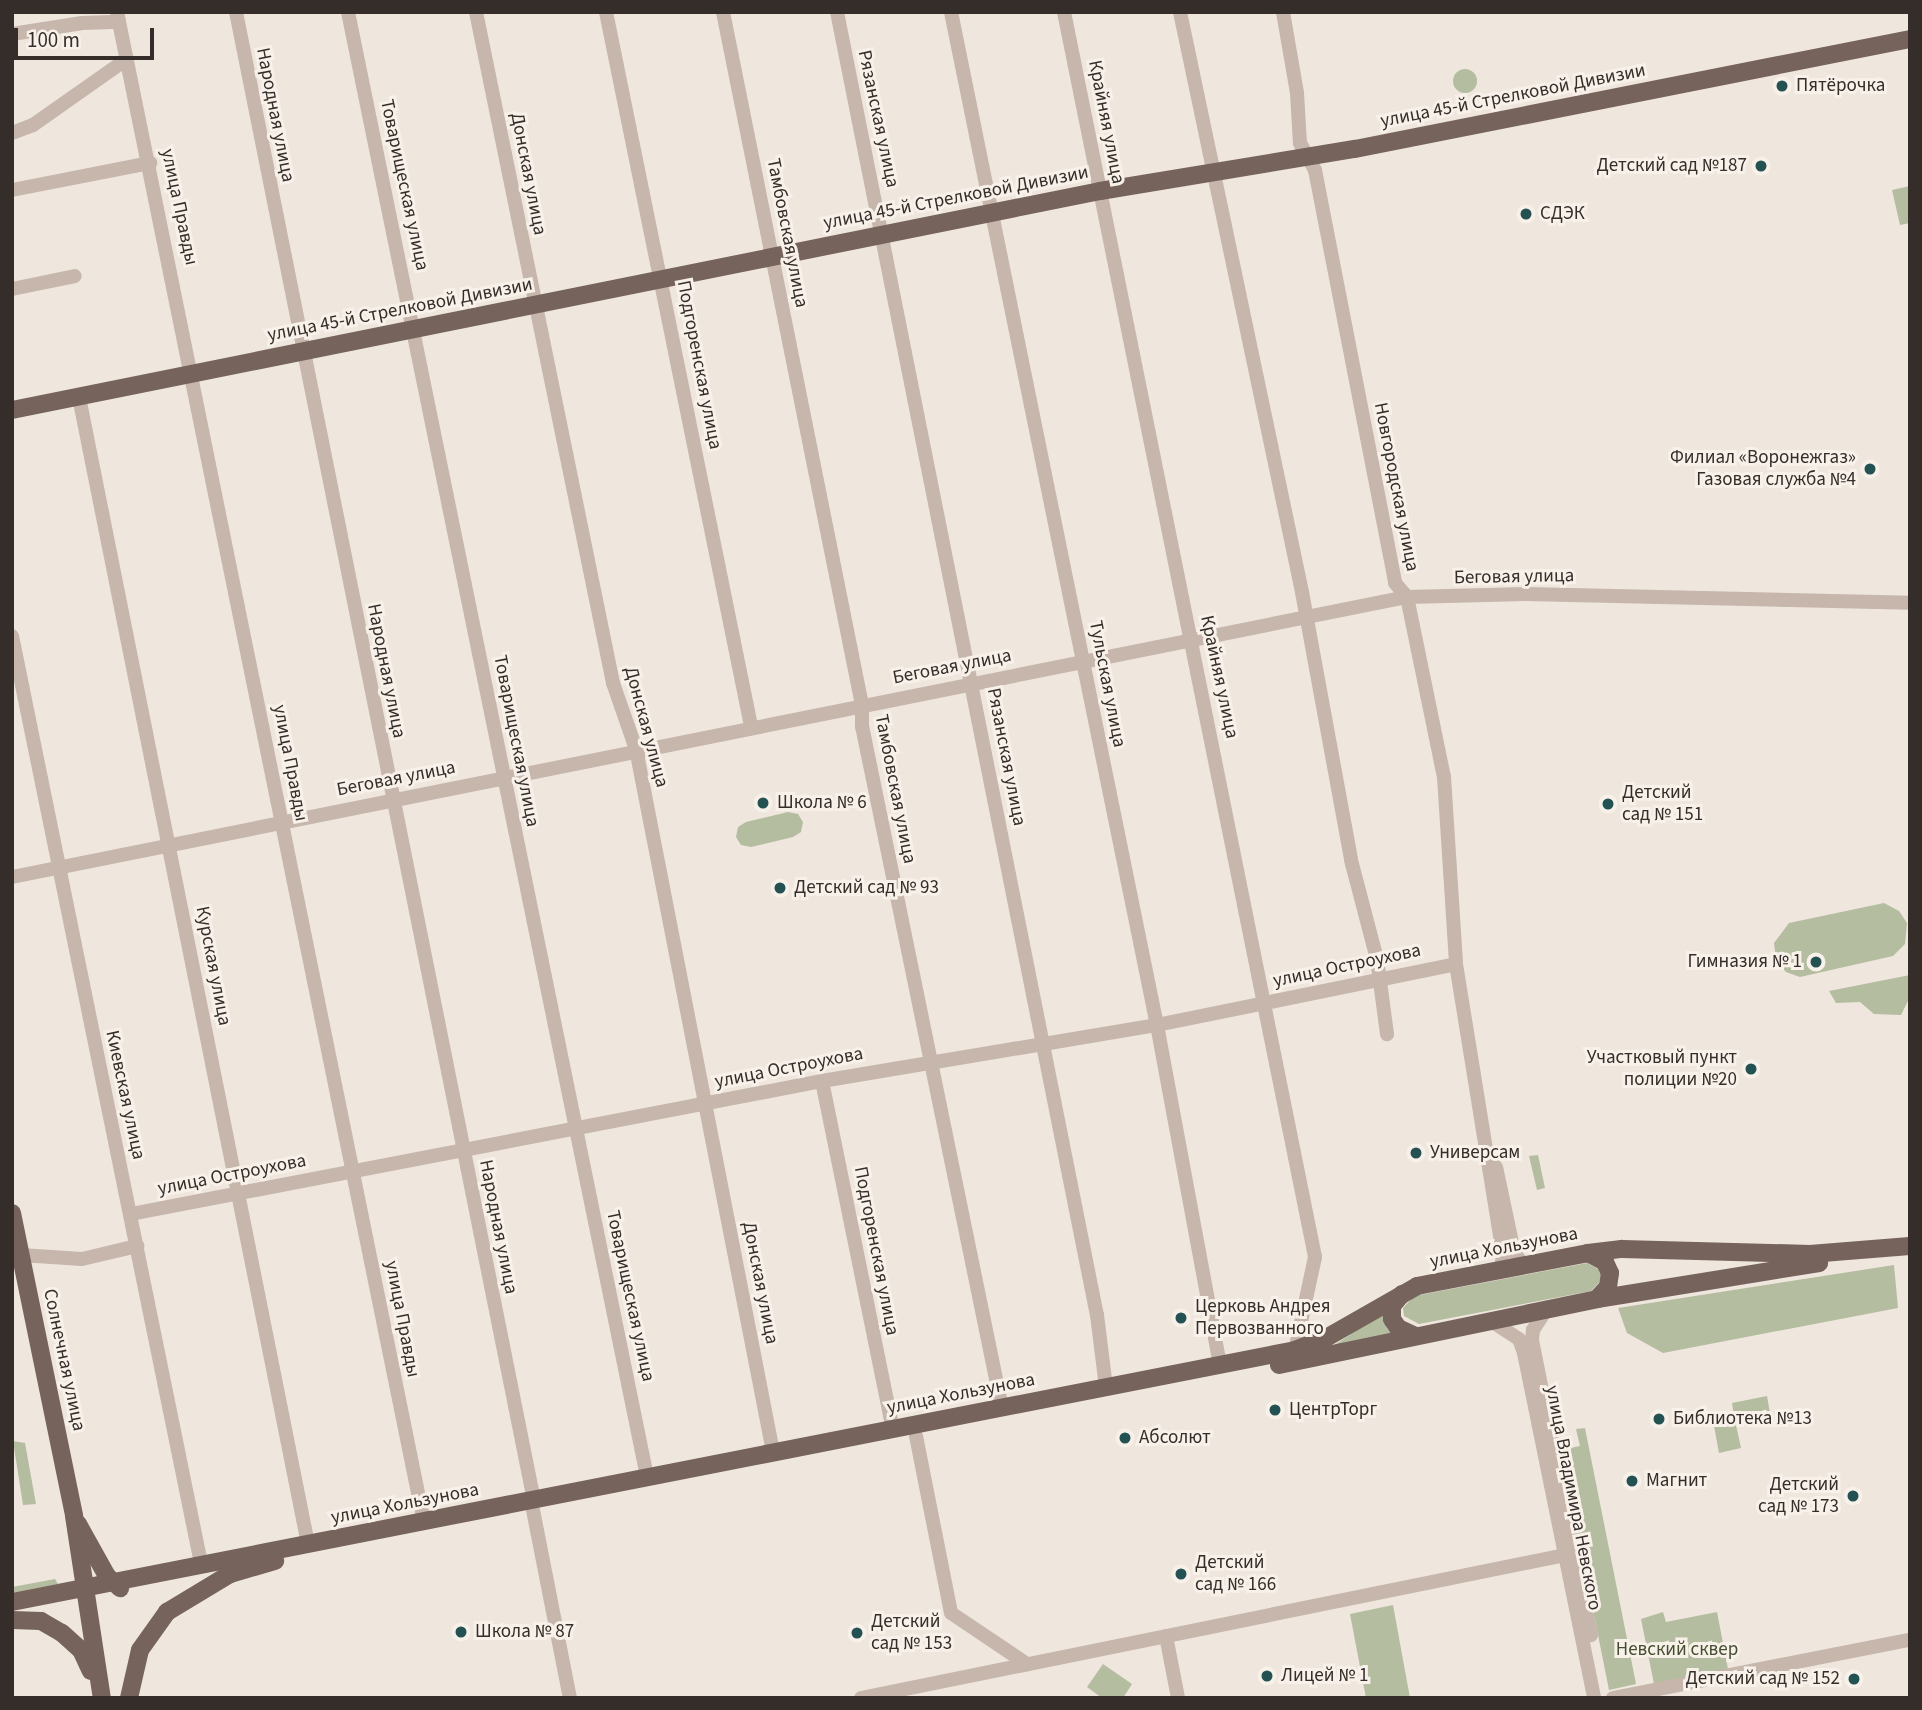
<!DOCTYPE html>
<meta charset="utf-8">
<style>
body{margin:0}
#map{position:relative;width:1922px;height:1710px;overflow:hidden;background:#efe6de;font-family:"Source Sans 3",sans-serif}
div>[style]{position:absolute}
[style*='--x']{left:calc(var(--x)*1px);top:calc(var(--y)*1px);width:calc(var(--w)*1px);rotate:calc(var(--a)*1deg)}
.green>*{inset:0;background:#b4bd9f}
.round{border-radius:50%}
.minor>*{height:14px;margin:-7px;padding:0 7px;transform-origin:7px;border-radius:7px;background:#c6b6ab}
.major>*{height:18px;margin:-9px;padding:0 9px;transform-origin:9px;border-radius:9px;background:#75635c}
.dots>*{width:19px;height:19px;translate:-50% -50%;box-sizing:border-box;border:4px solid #f8f1ea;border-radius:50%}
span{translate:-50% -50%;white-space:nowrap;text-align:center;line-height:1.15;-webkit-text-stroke:6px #f8f1ea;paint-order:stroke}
.poi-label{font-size:19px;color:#352d29}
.left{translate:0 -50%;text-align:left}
.right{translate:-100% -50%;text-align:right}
.street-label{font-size:19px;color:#352d29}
.park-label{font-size:19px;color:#465030}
.frame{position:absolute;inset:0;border:14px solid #352d29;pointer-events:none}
.scale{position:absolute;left:14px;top:28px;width:140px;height:32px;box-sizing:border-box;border:4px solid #352d29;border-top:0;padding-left:9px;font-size:21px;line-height:24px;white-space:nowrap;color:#352d29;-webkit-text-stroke:5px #f8f1ea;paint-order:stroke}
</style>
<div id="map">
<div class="green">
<i class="round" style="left:1453px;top:69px;width:24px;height:24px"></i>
<i style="clip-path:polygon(1910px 186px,1910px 223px,1900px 225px,1892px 190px)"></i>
<i style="clip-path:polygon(788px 812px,798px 814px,803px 822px,801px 832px,793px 837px,751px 847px,741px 845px,736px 837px,738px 827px,746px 822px)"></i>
<i style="clip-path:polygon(1884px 903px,1899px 911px,1907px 923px,1905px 944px,1893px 956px,1800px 977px,1786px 972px,1776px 960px,1774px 943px,1789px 923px)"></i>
<i style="clip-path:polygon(1910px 975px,1910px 997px,1901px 1015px,1874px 1014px,1860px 1002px,1836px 1003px,1829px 991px)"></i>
<i style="clip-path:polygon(1538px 1155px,1545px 1188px,1537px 1190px,1529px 1156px)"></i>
<i style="clip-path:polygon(1587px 1263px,1600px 1270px,1603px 1279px,1591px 1291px,1419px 1324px,1404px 1316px,1403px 1308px,1414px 1296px)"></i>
<i style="clip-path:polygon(1894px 1265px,1898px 1308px,1663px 1353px,1627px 1333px,1618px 1308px)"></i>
<i style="clip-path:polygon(1386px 1311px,1387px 1328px,1392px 1335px,1333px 1346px)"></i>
<i style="clip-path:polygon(1767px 1396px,1771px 1419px,1736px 1425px,1741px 1448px,1719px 1453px,1714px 1426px,1735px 1422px,1732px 1403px)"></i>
<i style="clip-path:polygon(1585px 1428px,1636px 1684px,1609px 1690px,1561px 1450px,1580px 1446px,1576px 1429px)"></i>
<i style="clip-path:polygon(13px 1441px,25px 1443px,36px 1504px,23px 1505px)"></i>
<i style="clip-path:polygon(55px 1579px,58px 1584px,12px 1593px,12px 1587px)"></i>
<i style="clip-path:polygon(1393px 1605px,1410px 1698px,1366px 1698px,1350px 1614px)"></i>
<i style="clip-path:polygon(1663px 1612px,1666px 1622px,1717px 1612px,1728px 1669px,1654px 1684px,1641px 1619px)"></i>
<i style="clip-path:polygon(1103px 1664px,1132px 1684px,1123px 1698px,1102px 1698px,1087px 1687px)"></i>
</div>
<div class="minor">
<i style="--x:117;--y:12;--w:1541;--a:78.51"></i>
<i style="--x:236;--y:12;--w:1519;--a:78.68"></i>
<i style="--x:348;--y:12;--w:1495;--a:78.46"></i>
<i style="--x:476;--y:12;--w:685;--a:78.46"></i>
<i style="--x:613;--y:683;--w:70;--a:70.8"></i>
<i style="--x:636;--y:749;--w:716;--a:78.97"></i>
<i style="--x:606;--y:12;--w:729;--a:78.52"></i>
<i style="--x:723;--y:12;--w:707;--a:78.66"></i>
<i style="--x:862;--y:705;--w:21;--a:90"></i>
<i style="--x:862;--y:726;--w:696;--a:78.4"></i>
<i style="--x:837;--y:12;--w:1329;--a:78.72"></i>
<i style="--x:1097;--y:1315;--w:73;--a:82.9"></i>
<i style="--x:951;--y:12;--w:1034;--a:78.51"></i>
<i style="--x:1157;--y:1025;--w:345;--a:79.5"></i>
<i style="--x:1064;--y:12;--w:1270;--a:78.6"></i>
<i style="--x:1315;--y:1257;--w:95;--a:102.1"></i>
<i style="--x:1180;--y:12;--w:593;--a:78.12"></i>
<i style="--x:1302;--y:592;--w:272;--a:79.6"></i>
<i style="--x:1351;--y:860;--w:102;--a:75.3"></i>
<i style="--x:1377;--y:959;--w:76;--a:82.4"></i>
<i style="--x:1283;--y:12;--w:82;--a:80.2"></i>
<i style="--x:1297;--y:93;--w:50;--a:86.6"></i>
<i style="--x:1300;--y:143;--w:31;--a:61"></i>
<i style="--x:1315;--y:170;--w:421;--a:79"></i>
<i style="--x:1395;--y:583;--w:18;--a:49"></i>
<i style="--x:1407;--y:597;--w:184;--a:78.4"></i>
<i style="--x:1444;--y:777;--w:187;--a:86.3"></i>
<i style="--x:1456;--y:964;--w:294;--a:80.8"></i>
<i style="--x:1503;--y:1254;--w:16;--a:97"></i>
<i style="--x:12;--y:34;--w:71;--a:-8.9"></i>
<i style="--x:82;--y:23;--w:37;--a:-2"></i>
<i style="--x:12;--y:133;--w:22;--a:-21"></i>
<i style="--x:33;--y:125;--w:115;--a:-35.1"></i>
<i style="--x:12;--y:190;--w:141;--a:-11.1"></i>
<i style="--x:12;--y:289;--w:64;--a:-11.7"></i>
<i style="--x:79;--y:397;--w:1170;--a:78.71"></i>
<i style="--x:12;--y:636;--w:946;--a:78.48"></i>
<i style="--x:12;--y:877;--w:1423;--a:-11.35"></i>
<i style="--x:1407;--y:597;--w:119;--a:-1.4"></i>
<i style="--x:1526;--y:594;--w:384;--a:1.3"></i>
<i style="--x:822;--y:1081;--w:355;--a:78.5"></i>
<i style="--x:1496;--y:1167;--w:87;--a:78"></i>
<i style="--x:1514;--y:1252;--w:16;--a:55"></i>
<i style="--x:131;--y:1214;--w:704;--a:-10.89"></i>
<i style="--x:822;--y:1081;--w:340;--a:-9.5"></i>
<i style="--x:1157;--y:1025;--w:305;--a:-11.5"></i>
<i style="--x:21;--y:1255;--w:61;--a:3.8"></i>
<i style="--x:82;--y:1259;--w:57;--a:-13.3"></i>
<i style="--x:1546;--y:1310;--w:24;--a:123"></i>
<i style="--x:1533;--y:1330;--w:10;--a:96"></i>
<i style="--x:1532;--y:1340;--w:301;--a:78.7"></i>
<i style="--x:1491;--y:1321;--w:33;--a:33"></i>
<i style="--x:1519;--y:1339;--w:15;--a:70"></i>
<i style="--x:1524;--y:1353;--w:352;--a:78.5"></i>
<i style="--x:916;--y:1436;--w:180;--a:78.8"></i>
<i style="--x:951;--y:1613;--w:92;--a:33.9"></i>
<i style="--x:533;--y:1510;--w:192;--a:78.9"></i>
<i style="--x:1166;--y:1636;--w:63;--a:79"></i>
<i style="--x:861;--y:1698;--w:718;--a:-11.48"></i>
<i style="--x:1613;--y:1698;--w:303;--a:-11.1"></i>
</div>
<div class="major">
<i style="--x:12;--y:410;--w:1110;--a:-11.38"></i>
<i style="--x:1100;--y:191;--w:258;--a:-9.4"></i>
<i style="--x:1355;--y:149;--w:566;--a:-11.21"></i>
<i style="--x:12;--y:1213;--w:309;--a:78.4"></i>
<i style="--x:74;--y:1516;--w:184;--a:81.3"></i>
<i style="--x:1588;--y:1253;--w:19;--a:28"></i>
<i style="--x:1605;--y:1262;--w:12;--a:66"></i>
<i style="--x:1610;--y:1273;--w:14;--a:98"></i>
<i style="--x:1608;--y:1287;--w:16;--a:133"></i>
<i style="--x:1402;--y:1294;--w:16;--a:130"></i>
<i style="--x:1392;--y:1306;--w:13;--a:90"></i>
<i style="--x:1392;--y:1319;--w:11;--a:56"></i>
<i style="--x:1398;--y:1328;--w:19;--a:25"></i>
<i style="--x:1279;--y:1365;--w:325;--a:-11.7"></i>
<i style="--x:1597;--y:1299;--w:225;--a:-9.2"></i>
<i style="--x:78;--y:1524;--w:60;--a:60.9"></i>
<i style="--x:107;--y:1576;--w:18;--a:43"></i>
<i style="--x:12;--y:1602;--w:1308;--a:-11.11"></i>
<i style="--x:1295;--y:1350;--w:33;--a:-21"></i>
<i style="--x:1326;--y:1338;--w:105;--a:-29.7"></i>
<i style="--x:1417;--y:1286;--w:174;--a:-10.9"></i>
<i style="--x:1588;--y:1253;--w:34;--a:-7"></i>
<i style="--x:1622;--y:1249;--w:188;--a:1.5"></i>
<i style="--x:1810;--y:1254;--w:100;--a:-4.6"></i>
<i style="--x:12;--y:1620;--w:29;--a:2"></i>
<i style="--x:41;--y:1621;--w:24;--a:30"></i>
<i style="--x:62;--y:1633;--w:25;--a:42"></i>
<i style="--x:81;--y:1650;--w:23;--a:65"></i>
<i style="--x:129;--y:1698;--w:49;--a:-77.1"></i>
<i style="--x:140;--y:1650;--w:47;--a:-54.6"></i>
<i style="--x:167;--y:1612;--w:74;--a:-31.1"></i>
<i style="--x:230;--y:1574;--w:47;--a:-16.1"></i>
</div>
<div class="dots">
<i style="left:1782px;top:86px;background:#245152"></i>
<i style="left:1761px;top:166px;background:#245152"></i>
<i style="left:1526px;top:214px;background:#245152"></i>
<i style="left:1870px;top:469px;background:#245152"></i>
<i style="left:763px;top:803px;background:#245152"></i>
<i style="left:1608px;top:804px;background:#245152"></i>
<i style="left:780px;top:888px;background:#245152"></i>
<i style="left:1816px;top:962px;background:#245152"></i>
<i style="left:1751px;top:1069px;background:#245152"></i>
<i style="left:1416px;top:1153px;background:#245152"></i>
<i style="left:1181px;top:1318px;background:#245152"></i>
<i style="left:1275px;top:1410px;background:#245152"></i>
<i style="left:1659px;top:1419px;background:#245152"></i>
<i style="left:1125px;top:1438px;background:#245152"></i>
<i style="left:1632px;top:1481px;background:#245152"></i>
<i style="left:1853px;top:1496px;background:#245152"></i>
<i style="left:1181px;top:1574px;background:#245152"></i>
<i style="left:461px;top:1632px;background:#245152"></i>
<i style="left:857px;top:1633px;background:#245152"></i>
<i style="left:1267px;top:1676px;background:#245152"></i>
<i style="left:1854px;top:1679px;background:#245152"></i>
</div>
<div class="poi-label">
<span class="left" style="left:1796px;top:86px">Пятёрочка</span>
<span class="right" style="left:1747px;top:166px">Детский сад №187</span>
<span class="left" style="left:1540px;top:214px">СДЭК</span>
<span class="right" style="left:1856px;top:469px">Филиал «Воронежгаз»<br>Газовая служба №4</span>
<span class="left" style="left:1622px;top:804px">Детский<br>сад № 151</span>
<span class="left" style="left:777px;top:803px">Школа № 6</span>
<span class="left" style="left:794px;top:888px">Детский сад № 93</span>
<span class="right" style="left:1802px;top:962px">Гимназия № 1</span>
<span class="right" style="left:1737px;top:1069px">Участковый пункт<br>полиции №20</span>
<span class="left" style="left:1430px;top:1153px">Универсам</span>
<span class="left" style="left:1195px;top:1318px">Церковь Андрея<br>Первозванного</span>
<span class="left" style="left:1289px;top:1410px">ЦентрТорг</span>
<span class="left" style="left:1673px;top:1419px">Библиотека №13</span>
<span class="left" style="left:1139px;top:1438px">Абсолют</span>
<span class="left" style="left:1646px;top:1481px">Магнит</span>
<span class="right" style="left:1839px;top:1496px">Детский<br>сад № 173</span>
<span class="left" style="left:1195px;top:1574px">Детский<br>сад № 166</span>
<span class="left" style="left:871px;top:1633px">Детский<br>сад № 153</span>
<span class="left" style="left:475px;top:1632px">Школа № 87</span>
<span class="left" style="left:1281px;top:1676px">Лицей № 1</span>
<span class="right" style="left:1840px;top:1679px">Детский сад № 152</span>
</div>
<div class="street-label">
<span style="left:1513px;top:96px;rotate:-11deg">улица 45-й Стрелковой Дивизии</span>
<span style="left:275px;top:115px;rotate:79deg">Народная улица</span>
<span style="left:878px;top:119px;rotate:78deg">Рязанская улица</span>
<span style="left:1106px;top:122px;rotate:79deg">Крайняя улица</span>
<span style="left:528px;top:174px;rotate:79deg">Донская улица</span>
<span style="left:404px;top:185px;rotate:78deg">Товарищеская улица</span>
<span style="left:956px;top:198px;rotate:-11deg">улица 45-й Стрелковой Дивизии</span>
<span style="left:179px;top:207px;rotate:78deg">улица Правды</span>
<span style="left:787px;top:233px;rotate:79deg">Тамбовская улица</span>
<span style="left:400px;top:310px;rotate:-11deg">улица 45-й Стрелковой Дивизии</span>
<span style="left:699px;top:365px;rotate:79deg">Подгоренская улица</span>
<span style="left:1396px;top:487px;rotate:79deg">Новгородская улица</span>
<span style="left:1514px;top:577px;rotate:-1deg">Беговая улица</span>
<span style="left:952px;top:667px;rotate:-11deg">Беговая улица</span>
<span style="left:386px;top:671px;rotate:79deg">Народная улица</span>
<span style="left:1219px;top:677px;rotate:78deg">Крайняя улица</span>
<span style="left:1107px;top:684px;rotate:79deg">Тульская улица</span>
<span style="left:646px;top:727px;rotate:75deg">Донская улица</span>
<span style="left:516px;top:741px;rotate:79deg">Товарищеская улица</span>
<span style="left:1006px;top:757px;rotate:79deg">Рязанская улица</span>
<span style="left:290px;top:763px;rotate:79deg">улица Правды</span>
<span style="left:396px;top:779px;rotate:-11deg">Беговая улица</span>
<span style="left:895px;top:789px;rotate:79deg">Тамбовская улица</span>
<span style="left:213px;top:966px;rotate:79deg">Курская улица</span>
<span style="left:1347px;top:966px;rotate:-12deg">улица Остроухова</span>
<span style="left:789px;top:1068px;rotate:-11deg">улица Остроухова</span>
<span style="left:125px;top:1095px;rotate:78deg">Киевская улица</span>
<span style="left:232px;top:1175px;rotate:-11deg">улица Остроухова</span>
<span style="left:498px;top:1227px;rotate:79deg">Народная улица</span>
<span style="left:1504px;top:1248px;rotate:-11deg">улица Хользунова</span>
<span style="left:876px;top:1251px;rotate:79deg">Подгоренская улица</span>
<span style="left:760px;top:1283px;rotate:79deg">Донская улица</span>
<span style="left:630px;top:1296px;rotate:78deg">Товарищеская улица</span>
<span style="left:402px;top:1319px;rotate:79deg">улица Правды</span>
<span style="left:64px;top:1360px;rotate:78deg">Солнечная улица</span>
<span style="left:961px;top:1394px;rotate:-11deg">улица Хользунова</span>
<span style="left:1573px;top:1498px;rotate:79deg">улица Владимира Невского</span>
<span style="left:405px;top:1504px;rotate:-11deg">улица Хользунова</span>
</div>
<div class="park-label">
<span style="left:1677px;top:1650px">Невский сквер</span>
</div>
<div class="frame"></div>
<div class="scale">100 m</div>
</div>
